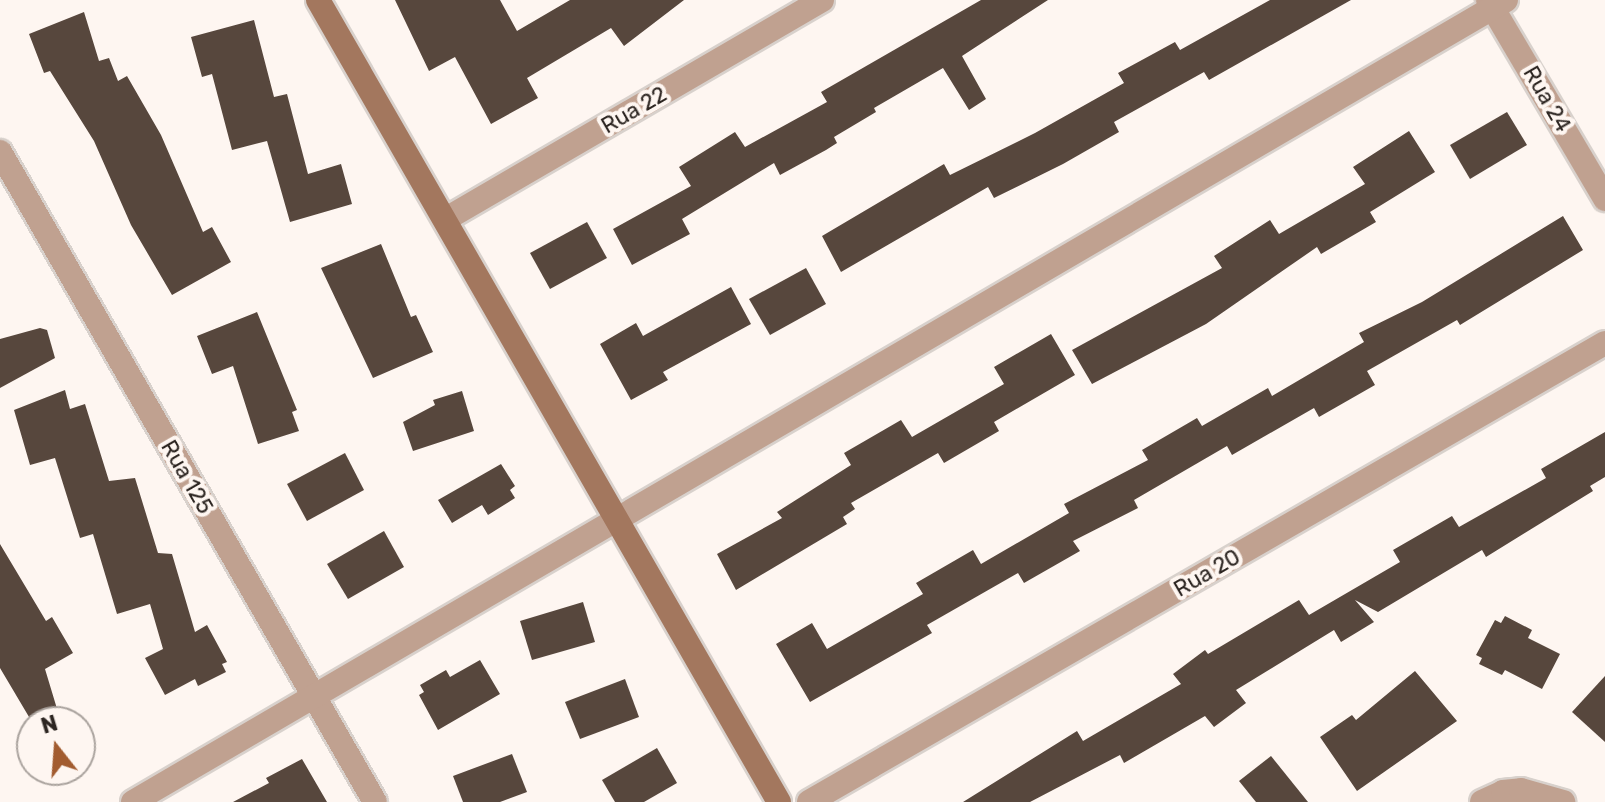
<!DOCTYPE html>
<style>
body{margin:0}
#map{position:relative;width:1605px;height:802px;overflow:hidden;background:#fef6f1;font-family:Rubik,sans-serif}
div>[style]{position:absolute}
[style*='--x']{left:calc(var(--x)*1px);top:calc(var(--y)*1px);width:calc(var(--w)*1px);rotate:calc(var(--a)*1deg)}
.building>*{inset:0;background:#57473d}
.roads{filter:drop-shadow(2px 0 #d8d1cc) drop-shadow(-2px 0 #d8d1cc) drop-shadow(0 2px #d8d1cc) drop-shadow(0 -2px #d8d1cc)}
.street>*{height:24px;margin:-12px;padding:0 12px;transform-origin:12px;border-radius:12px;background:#c0a190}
.secondary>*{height:24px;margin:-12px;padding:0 12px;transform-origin:12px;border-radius:12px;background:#a3775e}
span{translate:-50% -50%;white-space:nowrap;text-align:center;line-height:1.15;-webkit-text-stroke:8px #fef6f1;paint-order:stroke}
.street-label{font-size:22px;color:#2d2622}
.north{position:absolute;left:16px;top:706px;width:80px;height:80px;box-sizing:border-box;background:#fef6f1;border:2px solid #aaa39e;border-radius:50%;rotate:343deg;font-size:22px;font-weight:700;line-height:32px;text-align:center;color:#2d2622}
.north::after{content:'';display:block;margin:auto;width:28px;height:36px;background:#a25c30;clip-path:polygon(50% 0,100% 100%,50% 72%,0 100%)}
</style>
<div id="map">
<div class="building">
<i style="clip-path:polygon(395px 0,500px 0,517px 31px,570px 0,684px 0,624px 46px,611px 28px,527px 78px,538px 98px,491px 124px,455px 57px,429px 71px)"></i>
<i style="clip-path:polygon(981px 0,1048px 0,962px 56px,986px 99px,969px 110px,943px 68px,874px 108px,876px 112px,834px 137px,837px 143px,826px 150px,780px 175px,774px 163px,682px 219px,690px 234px,632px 265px,613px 229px,691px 186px,679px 167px,735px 132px,745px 147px,827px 102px,821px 92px)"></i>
<i style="clip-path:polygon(1270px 0,1351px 0,1209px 80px,1204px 72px,1114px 122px,1119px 132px,1063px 164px,994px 198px,988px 187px,841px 272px,822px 236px,944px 164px,950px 175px,1035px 133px,1124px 83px,1118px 73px,1175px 42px,1180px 50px)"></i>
<i style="clip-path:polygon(84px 12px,99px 61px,109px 58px,118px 81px,127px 76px,161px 135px,203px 232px,212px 227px,231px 262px,172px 295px,131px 225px,94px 141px,50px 71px,44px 73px,29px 34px)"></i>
<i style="clip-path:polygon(254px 20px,274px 97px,287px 94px,308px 174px,341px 164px,352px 204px,290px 222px,267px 141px,232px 150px,212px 74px,202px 77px,191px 37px)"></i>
<i style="clip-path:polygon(1507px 112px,1527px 145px,1470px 179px,1450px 145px)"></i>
<i style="clip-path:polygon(1409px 131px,1435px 172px,1370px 212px,1376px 222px,1321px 254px,1317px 247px,1206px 324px,1092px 384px,1072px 350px,1222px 268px,1214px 256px,1270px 220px,1279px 234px,1365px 184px,1353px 167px)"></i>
<i style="clip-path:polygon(1563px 216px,1583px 250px,1460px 325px,1457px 320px,1367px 371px,1375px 385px,1319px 417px,1314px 408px,1232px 455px,1227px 446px,1134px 500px,1138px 508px,1073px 541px,1080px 551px,1024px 583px,1018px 573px,927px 625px,932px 633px,810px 702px,776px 644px,812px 623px,827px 649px,923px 594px,916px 583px,973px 550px,981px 564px,1069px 513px,1064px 504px,1148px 460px,1142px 450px,1197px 418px,1202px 426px,1268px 388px,1272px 396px,1364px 342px,1359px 333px,1422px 302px)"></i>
<i style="clip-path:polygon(587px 222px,607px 258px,550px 289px,530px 253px)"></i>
<i style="clip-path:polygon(381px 244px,411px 317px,416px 315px,433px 352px,373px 378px,321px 268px)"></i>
<i style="clip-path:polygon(806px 268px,826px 304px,770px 335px,749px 299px)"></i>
<i style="clip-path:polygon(731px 287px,751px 324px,663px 372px,668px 380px,631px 400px,600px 344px,636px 323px,643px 336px)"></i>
<i style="clip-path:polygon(257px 312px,297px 410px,292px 412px,299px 431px,258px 444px,233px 366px,212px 374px,197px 336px)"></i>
<i style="clip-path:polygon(40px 328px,47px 330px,55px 358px,0 388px,0 339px)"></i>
<i style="clip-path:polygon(1051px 334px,1075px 375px,994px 422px,999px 431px,944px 463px,938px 453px,851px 503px,855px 509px,843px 517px,847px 524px,736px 590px,717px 554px,782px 518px,777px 512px,851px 465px,844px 453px,901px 420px,912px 437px,1004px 384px,994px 367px)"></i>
<i style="clip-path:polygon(65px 390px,70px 409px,85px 404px,109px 481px,135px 478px,158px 553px,172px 554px,195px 632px,207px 625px,227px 662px,222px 664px,226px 672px,198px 686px,195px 679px,165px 695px,145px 658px,163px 649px,150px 604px,117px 614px,93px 534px,80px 538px,55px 458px,30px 465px,14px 410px)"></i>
<i style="clip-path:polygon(462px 391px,474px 431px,413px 451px,403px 422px,435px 405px,433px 400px)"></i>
<i style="clip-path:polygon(1605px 432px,1605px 477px,1590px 486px,1593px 491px,1486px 557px,1482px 550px,1378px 612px,1355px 600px,1374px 622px,1341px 642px,1334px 630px,1236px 690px,1246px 703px,1214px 727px,1205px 716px,1124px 763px,1120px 755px,1030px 802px,963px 802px,1077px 731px,1083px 741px,1181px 684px,1173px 674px,1205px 650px,1208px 654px,1299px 600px,1309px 615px,1400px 562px,1393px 550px,1452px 516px,1459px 527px,1546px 478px,1541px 469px)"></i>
<i style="clip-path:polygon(345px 453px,364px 490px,307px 521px,287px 484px)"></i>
<i style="clip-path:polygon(501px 464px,515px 486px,510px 490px,515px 498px,488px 515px,482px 505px,452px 523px,438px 500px)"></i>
<i style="clip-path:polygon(384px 531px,404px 567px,348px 599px,327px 564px)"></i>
<i style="clip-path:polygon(0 544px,46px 621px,52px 617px,73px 653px,45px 669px,61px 722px,32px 722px,0 668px)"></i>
<i style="clip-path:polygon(583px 602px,595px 642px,532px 660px,520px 621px)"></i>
<i style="clip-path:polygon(1505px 616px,1532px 630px,1528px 638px,1560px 654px,1542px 689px,1505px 670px,1502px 675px,1479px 664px,1482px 658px,1476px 655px,1495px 620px,1501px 623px)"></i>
<i style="clip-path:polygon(480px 660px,500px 694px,438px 730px,419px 695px,424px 692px,420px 685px,446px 670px,450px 677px)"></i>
<i style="clip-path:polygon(1415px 671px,1457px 721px,1357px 791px,1320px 737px,1352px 715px,1356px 720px)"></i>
<i style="clip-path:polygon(1605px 676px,1605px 742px,1572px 712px)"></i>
<i style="clip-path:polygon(625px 679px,639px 717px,580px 739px,565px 702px)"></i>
<i style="clip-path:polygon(657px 748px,677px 783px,644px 802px,615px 802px,602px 780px)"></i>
<i style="clip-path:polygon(512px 754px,527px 792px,500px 802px,463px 802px,453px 776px)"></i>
<i style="clip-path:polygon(1271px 756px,1308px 802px,1256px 802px,1239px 781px)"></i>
<i style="clip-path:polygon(302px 759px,327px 802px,233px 802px,269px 783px,266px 778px)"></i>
</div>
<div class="roads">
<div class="street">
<i style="--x:1488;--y:0;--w:231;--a:59.5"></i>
<i style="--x:0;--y:152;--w:750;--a:60.02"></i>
<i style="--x:446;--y:219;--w:435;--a:-30.2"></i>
<i style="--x:133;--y:802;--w:1590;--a:-30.29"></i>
<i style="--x:809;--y:802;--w:919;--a:-29.97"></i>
<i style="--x:1482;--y:802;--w:23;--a:-25"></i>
<i style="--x:1503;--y:792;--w:18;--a:-6"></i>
<i style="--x:1521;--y:790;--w:44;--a:15.9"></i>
</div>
<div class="secondary">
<i style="--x:318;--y:0;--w:925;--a:60.11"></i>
</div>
</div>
<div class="street-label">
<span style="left:1547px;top:99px;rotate:60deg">Rua 24</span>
<span style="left:634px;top:110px;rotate:-30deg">Rua 22</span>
<span style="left:187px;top:477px;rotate:60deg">Rua 125</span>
<span style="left:1207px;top:573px;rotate:-30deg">Rua 20</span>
</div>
<div class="north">N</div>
</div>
